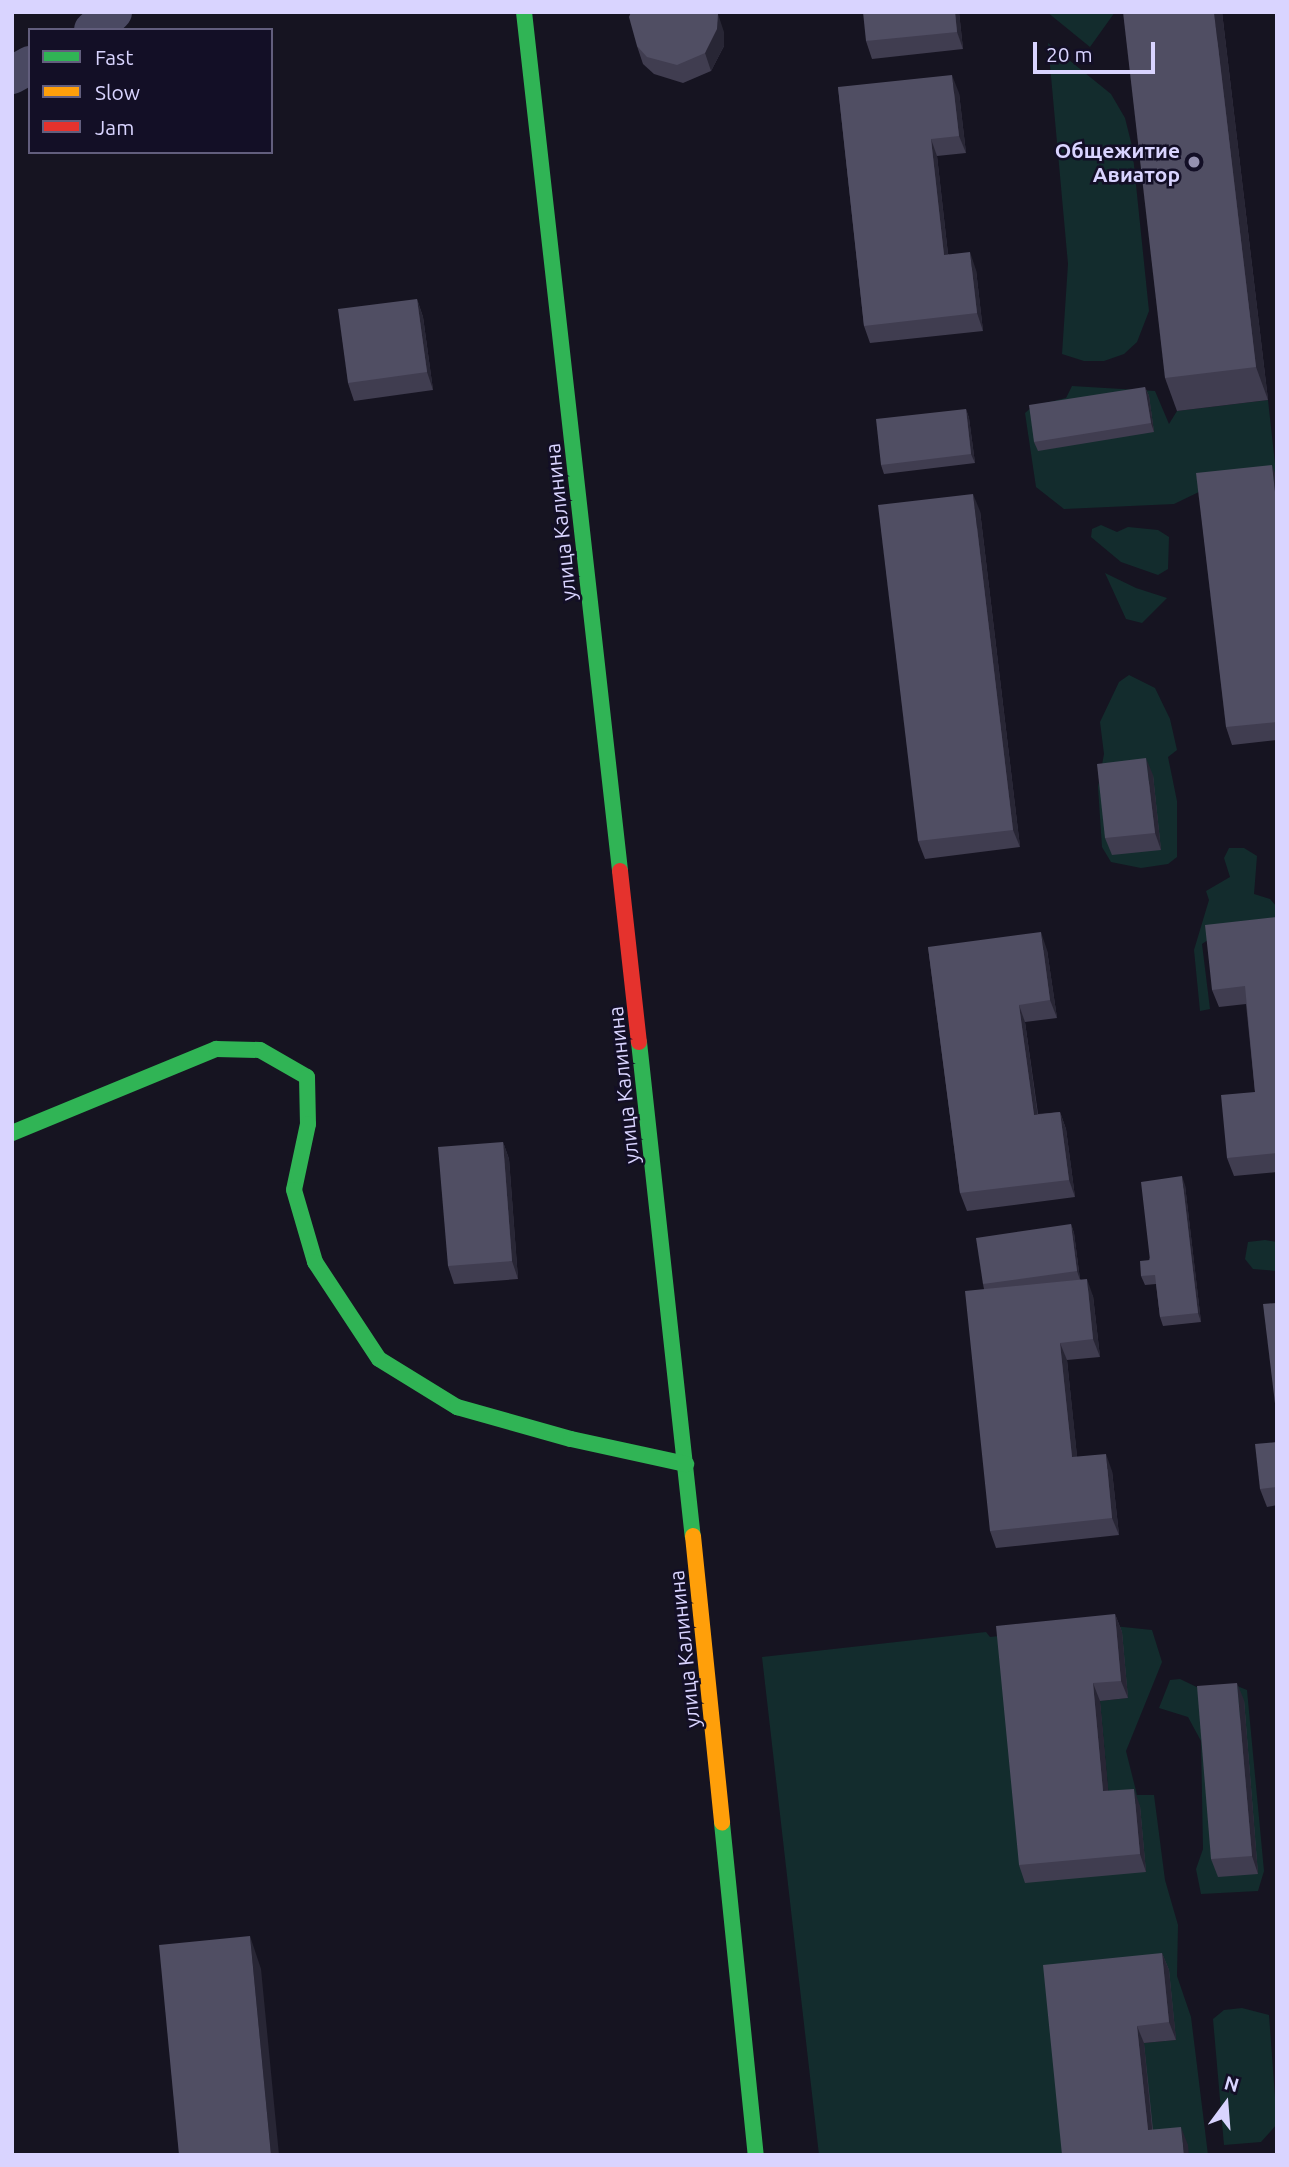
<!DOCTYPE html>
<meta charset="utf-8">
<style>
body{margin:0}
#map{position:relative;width:1289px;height:2167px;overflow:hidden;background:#161421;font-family:Ubuntu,sans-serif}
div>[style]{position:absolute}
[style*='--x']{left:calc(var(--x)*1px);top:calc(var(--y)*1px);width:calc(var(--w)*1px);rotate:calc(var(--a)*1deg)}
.green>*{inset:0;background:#132c2d}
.street>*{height:38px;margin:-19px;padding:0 19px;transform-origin:19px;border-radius:19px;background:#4a4962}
.fast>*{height:16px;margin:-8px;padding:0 8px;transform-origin:8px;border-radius:8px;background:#30b455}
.slow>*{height:16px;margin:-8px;padding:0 8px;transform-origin:8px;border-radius:8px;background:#ff9f0a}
.jam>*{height:16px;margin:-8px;padding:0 8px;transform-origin:8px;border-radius:8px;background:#e5322d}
.wall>*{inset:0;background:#403d50}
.shaded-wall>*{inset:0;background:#282635}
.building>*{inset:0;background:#504e63}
.dots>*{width:19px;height:19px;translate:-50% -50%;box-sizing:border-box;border:4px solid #130f26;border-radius:50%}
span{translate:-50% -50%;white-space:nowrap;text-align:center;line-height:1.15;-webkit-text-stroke:5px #130f26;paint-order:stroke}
.poi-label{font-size:21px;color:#d9d4ff;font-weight:700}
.right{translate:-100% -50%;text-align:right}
.street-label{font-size:21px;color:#d9d4ff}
.frame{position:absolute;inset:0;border:14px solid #d9d4ff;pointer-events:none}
.legend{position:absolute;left:28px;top:28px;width:245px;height:126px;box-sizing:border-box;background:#130f26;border:2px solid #625e7d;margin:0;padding:9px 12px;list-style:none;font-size:21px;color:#d9d4ff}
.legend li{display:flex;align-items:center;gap:14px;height:35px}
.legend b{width:35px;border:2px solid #625e7d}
.north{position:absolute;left:1191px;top:2069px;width:70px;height:70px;-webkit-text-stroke:5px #130f26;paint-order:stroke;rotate:16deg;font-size:19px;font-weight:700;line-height:28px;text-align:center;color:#d9d4ff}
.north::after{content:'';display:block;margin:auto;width:24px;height:32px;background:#d9d4ff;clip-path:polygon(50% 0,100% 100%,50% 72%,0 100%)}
.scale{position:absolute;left:1033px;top:42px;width:122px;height:32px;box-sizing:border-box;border:4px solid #d9d4ff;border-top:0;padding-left:9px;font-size:21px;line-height:24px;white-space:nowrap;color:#d9d4ff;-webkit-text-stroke:5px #130f26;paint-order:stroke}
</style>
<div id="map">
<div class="green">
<i style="clip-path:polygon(1047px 12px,1115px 12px,1090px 47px)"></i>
<i style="clip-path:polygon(1048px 43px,1111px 94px,1125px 118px,1132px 146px,1149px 311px,1137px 342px,1124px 354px,1104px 361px,1084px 361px,1062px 354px,1068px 264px)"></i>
<i style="clip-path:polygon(1072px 386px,1155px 391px,1169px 424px,1177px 411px,1268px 400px,1277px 482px,1203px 490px,1174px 504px,1064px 509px,1036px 487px,1025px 413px,1033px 406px,1066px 398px)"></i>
<i style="clip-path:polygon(1101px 525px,1117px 532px,1128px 527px,1158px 530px,1169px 537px,1168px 569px,1158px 575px,1121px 562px,1091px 537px,1092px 529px)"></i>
<i style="clip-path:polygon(1105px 573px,1136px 588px,1167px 598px,1142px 623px,1126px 619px)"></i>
<i style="clip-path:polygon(1129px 675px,1155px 688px,1170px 719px,1177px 750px,1168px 757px,1177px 801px,1177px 857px,1168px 864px,1141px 868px,1111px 862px,1102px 847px,1098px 787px,1104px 754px,1100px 722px,1119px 682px)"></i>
<i style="clip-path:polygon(1229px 848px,1244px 848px,1257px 856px,1254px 894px,1270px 899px,1277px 907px,1277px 928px,1218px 933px,1202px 944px,1210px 1009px,1200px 1011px,1194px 950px,1209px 900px,1206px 891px,1230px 877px,1224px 858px)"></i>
<i style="clip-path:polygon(1265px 1240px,1277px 1242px,1277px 1271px,1253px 1269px,1245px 1259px,1248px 1242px)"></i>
<i style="clip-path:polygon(evenodd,1104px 1625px,1152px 1630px,1162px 1662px,1126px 1751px,1137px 1795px,1154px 1795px,1165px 1880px,1178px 1925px,1177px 1976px,1191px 2017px,1208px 2155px,1189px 2155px,1187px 2145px,1154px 2148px,1144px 2043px,1176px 2040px,1168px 1970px,1067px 2155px,819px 2155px,762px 1657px,986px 1632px,990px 1637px,1104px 1625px,1002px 1644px,1128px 1698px,1100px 1701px,1110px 1809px,1002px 1644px)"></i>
<i style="clip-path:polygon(1180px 1679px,1205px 1691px,1237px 1686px,1247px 1690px,1264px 1871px,1258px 1891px,1201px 1894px,1196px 1869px,1203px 1849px,1201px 1741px,1188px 1717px,1159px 1708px,1170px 1680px)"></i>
<i style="clip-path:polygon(1242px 2008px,1269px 2015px,1277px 2124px,1261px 2142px,1224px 2145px,1213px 2019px,1224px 2010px)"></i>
</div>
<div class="street">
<i style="--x:93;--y:30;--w:27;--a:-42"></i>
<i style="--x:12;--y:75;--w:21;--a:-29"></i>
</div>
<div class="fast">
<i style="--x:524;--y:12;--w:864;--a:83.62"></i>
<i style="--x:639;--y:1042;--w:497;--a:83.8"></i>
<i style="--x:12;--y:1133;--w:221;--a:-22.4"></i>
<i style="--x:216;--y:1049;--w:44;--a:1.3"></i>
<i style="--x:260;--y:1050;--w:54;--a:29.9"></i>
<i style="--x:307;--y:1077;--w:47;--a:88.8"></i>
<i style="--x:308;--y:1124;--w:67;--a:102"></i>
<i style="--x:294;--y:1190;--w:75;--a:73.7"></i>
<i style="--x:315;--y:1262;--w:116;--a:56.6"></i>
<i style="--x:379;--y:1359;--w:92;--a:31.6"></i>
<i style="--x:457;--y:1407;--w:118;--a:15.7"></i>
<i style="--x:571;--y:1439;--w:118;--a:12.3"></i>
<i style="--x:722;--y:1823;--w:334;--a:84.2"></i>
</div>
<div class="slow">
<i style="--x:693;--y:1536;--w:288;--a:84.2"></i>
</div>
<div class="jam">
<i style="--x:620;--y:871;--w:172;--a:83.7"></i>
</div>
<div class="wall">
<i style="clip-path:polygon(959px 12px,963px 49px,872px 59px,866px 41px)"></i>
<i style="clip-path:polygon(1222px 12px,1268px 400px,1177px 411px,1165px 378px)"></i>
<i style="clip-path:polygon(724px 32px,724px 46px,711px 71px,683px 83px,654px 74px,643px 64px,637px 46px)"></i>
<i style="clip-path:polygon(838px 87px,959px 93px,966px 153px,937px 156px,948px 254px,976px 270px,983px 331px,870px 343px,864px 326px)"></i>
<i style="clip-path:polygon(417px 299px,423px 317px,433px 390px,354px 401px,348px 383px)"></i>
<i style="clip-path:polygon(1145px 387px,1149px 396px,1154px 432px,1038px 451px,1034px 442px)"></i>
<i style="clip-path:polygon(966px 409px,969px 418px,975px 463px,884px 474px,881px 465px)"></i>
<i style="clip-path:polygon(1277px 479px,1277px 740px,1232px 745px,1226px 727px)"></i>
<i style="clip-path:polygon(980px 511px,1020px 847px,925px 859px,918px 841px)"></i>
<i style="clip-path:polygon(1153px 775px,1161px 850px,1112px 855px,1105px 838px)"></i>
<i style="clip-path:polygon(1277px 917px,1277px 1172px,1234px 1176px,1227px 1158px,1255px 1092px,1246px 1004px,1219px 1007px,1212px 990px)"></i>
<i style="clip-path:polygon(928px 947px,1047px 950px,1057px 1018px,1025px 1022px,1038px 1114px,1060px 1112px,1066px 1129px,1075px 1197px,967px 1211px,960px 1193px)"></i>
<i style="clip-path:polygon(503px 1142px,509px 1159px,518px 1279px,454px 1284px,448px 1266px)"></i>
<i style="clip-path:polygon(1185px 1185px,1201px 1322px,1163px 1326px,1160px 1317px,1156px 1284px,1145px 1285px,1141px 1276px)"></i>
<i style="clip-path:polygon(1071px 1224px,1074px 1233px,1080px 1279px,1093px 1296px,1100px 1357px,1067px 1360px,1077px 1457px,1112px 1471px,1119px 1535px,996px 1548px,990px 1531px,984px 1289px,983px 1284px)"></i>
<i style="clip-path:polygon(1277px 1442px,1277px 1505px,1267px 1507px,1260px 1489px)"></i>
<i style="clip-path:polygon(1115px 1614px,1122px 1632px,1128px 1698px,1100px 1701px,1108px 1791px,1140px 1806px,1146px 1872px,1025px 1883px,1019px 1865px)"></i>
<i style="clip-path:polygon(1244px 1700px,1258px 1874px,1218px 1877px,1211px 1859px)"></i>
<i style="clip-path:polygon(1162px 1953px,1169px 1970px,1176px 2040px,1144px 2043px,1153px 2130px,1188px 2145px,1062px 2155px)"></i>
</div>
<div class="shaded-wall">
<i style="clip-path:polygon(955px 12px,959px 12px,963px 49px,957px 32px)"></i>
<i style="clip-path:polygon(1214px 12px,1222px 12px,1268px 400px,1256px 367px)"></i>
<i style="clip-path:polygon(718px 14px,724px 32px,724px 46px,711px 71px,705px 53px)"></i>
<i style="clip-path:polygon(952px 75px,959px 93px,966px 153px,959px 136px)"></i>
<i style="clip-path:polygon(931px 139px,937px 156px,950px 272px,944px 255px)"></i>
<i style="clip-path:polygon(970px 252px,976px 270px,983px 331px,977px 313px)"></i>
<i style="clip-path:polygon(417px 299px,423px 317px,433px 390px,427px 372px)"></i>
<i style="clip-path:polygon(1145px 387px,1149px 396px,1154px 432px,1151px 423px)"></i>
<i style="clip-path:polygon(966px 409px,969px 418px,975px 463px,971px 454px)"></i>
<i style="clip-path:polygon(1272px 465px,1277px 479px,1277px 509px)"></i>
<i style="clip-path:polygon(973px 494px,980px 511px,1020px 847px,1013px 830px)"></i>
<i style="clip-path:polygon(1146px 758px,1153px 775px,1161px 850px,1155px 833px)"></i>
<i style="clip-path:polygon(1041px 932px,1047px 950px,1057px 1018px,1050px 1000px)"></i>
<i style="clip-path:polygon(1019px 1005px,1025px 1022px,1040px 1132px,1034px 1115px)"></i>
<i style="clip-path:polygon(1060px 1112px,1066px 1129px,1075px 1197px,1069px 1180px)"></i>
<i style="clip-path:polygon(503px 1142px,509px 1159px,518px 1279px,512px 1261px)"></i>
<i style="clip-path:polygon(1182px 1176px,1185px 1185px,1201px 1322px,1198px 1313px)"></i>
<i style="clip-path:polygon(1071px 1224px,1074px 1233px,1080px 1280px,1077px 1271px)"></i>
<i style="clip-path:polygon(1087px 1279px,1093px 1296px,1100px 1357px,1093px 1339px)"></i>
<i style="clip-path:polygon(1060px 1343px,1067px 1360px,1079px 1475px,1072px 1457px)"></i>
<i style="clip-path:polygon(1106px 1454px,1112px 1471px,1119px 1535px,1112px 1518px)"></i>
<i style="clip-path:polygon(1115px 1614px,1122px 1632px,1128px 1698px,1121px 1681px)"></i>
<i style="clip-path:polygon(1093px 1683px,1100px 1701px,1110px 1809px,1103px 1791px)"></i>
<i style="clip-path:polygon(1237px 1683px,1244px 1700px,1258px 1874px,1252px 1856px)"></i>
<i style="clip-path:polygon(1134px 1789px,1140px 1806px,1146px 1872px,1140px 1854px)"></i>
<i style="clip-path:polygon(250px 1936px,261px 1969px,279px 2155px,271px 2155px)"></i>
<i style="clip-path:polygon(1162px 1953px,1169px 1970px,1176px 2040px,1169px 2022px)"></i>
<i style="clip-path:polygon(1137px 2026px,1144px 2043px,1154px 2148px,1148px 2130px)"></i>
<i style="clip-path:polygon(1181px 2127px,1188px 2145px,1189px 2155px,1184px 2155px)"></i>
</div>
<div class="building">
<i style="clip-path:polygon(631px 12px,717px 12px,718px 14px,717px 29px,705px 53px,677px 65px,647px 57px,637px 46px,629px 17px)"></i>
<i style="clip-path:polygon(863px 12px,955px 12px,957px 32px,866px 41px)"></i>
<i style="clip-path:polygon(1123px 12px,1214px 12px,1256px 367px,1165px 378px)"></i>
<i style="clip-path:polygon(952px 75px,959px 136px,931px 139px,944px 255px,970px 252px,977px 313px,864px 326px,838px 87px)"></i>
<i style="clip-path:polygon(417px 299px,427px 372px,348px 383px,338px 309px)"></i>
<i style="clip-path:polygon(1145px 387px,1151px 423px,1034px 442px,1029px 405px)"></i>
<i style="clip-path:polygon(966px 409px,971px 454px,881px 465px,876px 419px)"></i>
<i style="clip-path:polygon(1272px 465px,1277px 509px,1277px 722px,1226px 727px,1196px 473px)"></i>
<i style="clip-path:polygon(973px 494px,1013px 830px,918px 841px,878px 505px)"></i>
<i style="clip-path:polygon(1146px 758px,1155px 833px,1105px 838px,1097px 764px)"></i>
<i style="clip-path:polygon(1277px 917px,1277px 1153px,1227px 1158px,1221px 1095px,1255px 1092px,1245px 986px,1212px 990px,1205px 925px)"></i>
<i style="clip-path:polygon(1041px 932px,1050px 1000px,1019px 1005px,1034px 1115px,1060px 1112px,1069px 1180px,960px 1193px,928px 947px)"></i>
<i style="clip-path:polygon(503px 1142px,512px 1261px,448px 1266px,438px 1147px)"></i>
<i style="clip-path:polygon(1182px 1176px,1198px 1313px,1160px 1317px,1155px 1275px,1141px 1276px,1140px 1261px,1150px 1260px,1141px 1182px)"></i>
<i style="clip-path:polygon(1071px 1224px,1077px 1271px,983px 1284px,976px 1238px)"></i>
<i style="clip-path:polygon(1087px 1279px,1093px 1339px,1060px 1343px,1072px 1457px,1106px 1454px,1112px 1518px,990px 1531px,965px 1291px)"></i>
<i style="clip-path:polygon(1277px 1303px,1277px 1420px,1263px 1304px)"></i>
<i style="clip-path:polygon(1277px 1442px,1277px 1487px,1260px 1489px,1255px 1444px)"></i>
<i style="clip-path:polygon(1115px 1614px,1121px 1681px,1093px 1683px,1103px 1791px,1134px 1789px,1140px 1854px,1019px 1865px,996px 1626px)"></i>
<i style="clip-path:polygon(1237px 1683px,1252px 1856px,1211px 1859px,1197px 1686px)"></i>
<i style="clip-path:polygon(250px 1936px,271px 2155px,179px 2155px,159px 1945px)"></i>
<i style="clip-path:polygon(1162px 1953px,1169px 2022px,1137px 2026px,1148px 2130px,1181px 2127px,1184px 2155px,1062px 2155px,1043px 1965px)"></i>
</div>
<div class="dots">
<i style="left:1194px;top:162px;background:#9591b1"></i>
</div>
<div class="poi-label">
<span class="right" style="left:1180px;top:162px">Общежитие<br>Авиатор</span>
</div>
<div class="street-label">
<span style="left:560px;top:522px;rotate:-96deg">улица Калинина</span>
<span style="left:623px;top:1085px;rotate:-96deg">улица Калинина</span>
<span style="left:684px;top:1649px;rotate:-96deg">улица Калинина</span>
</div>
<div class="frame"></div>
<ul class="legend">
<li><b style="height:9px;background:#30b455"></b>Fast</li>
<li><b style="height:9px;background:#ff9f0a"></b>Slow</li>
<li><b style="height:9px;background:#e5322d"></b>Jam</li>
</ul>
<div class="north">N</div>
<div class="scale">20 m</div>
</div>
